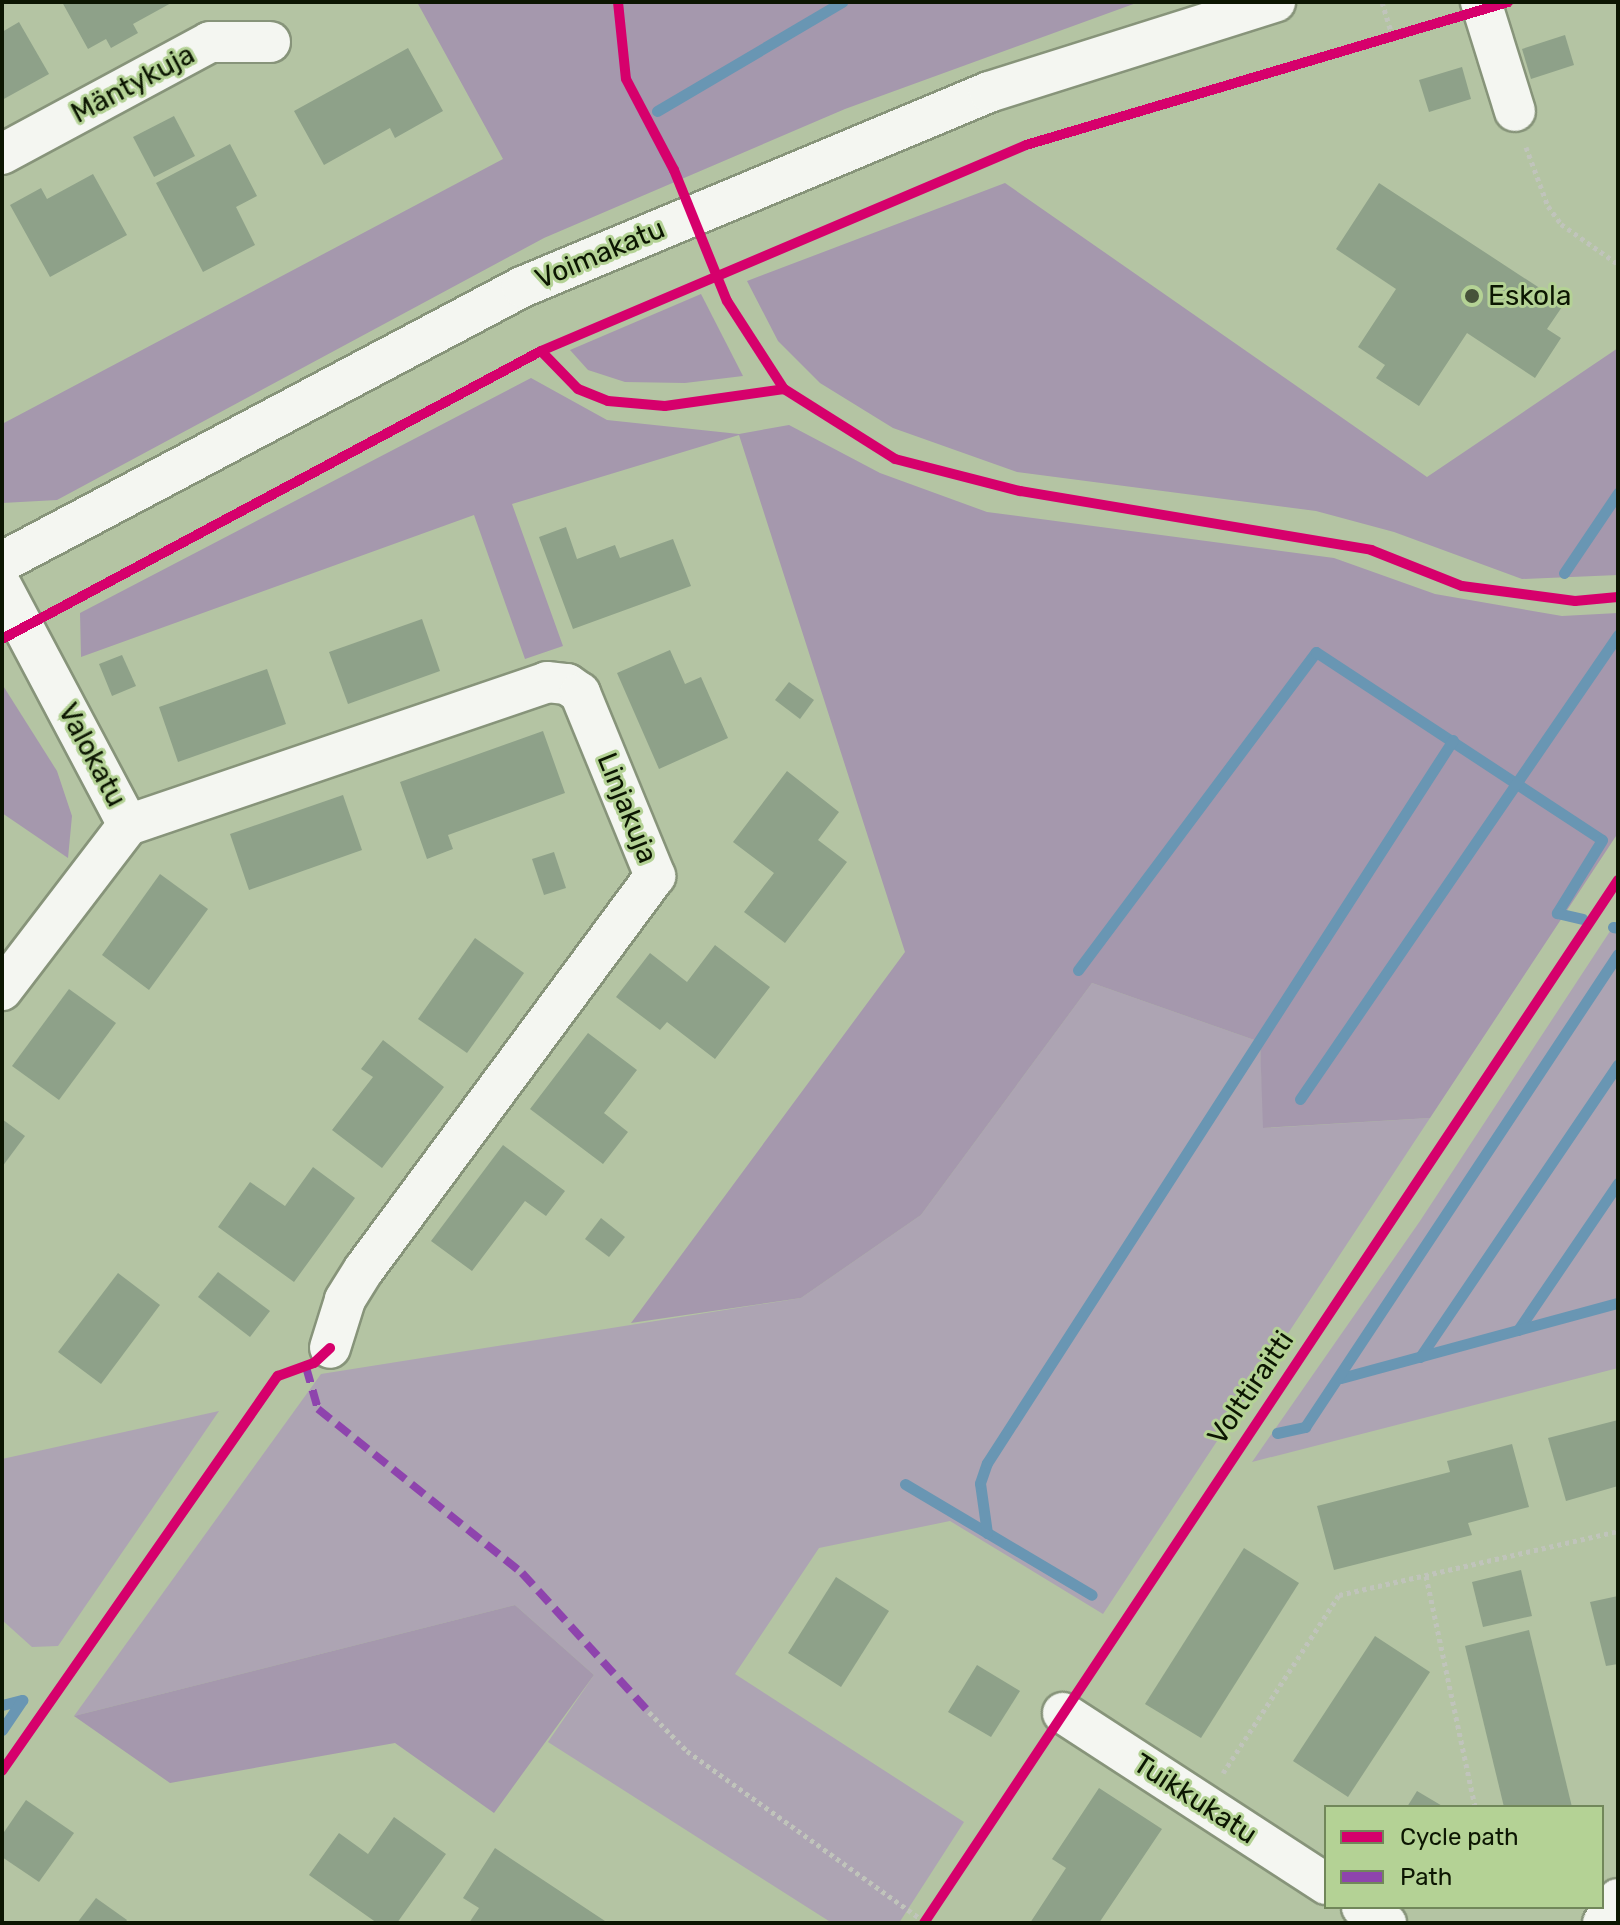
<!DOCTYPE html>
<meta charset="utf-8">
<style>
body{margin:0}
#map{position:relative;width:1620px;height:1925px;overflow:hidden;background:#b4c4a3;font-family:Rubik,sans-serif}
div>[style]{position:absolute}
[style*='--x']{left:calc(var(--x)*1px);top:calc(var(--y)*1px);width:calc(var(--w)*1px);rotate:calc(var(--a)*1deg)}
.green>*{inset:0;background:#ada4b3}
.forest>*{inset:0;background:#a598ad}
.stream>*{height:11px;margin:-5.5px;padding:0 5.5px;transform-origin:5.5px;border-radius:5.5px;background:#6996b3}
.building>*{inset:0;background:#8ea189}
.path>*{height:5px;margin-top:-2.5px;transform-origin:0;background:repeating-linear-gradient(90deg,#c0c4bb 0 4px,transparent 0 8px)}
.roads{filter:drop-shadow(2px 0 #87947a) drop-shadow(-2px 0 #87947a) drop-shadow(0 2px #87947a) drop-shadow(0 -2px #87947a)}
.minor>*{height:40px;margin:-20px;padding:0 20px;transform-origin:20px;border-radius:20px;background:#f4f6f1}
.quiet>*{height:8px;margin-top:-4px;transform-origin:0;background:repeating-linear-gradient(90deg,#8e44ad 0 16px,transparent 0 24px)}
.cycleway>*{height:10px;margin:-5px;padding:0 5px;transform-origin:5px;border-radius:5px;background:#d6006c}
.dots>*{width:22px;height:22px;translate:-50% -50%;box-sizing:border-box;border:4px solid #b4d295;border-radius:50%}
span{translate:-50% -50%;white-space:nowrap;text-align:center;line-height:1.15;-webkit-text-stroke:6px #b4d295;paint-order:stroke}
.street-label{font-size:28px;color:#0c1602}
.poi-label{font-size:28px;color:#0c1602}
.left{translate:0 -50%;text-align:left}
.frame{position:absolute;inset:0;border:4px solid #0c1602;pointer-events:none}
.legend{position:absolute;left:1324px;top:1805px;width:280px;height:104px;box-sizing:border-box;background:#b4d295;border:2px solid #71875a;margin:0;padding:10px 14px;list-style:none;font-size:24px;color:#0c1602}
.legend li{display:flex;align-items:center;gap:16px;height:40px}
.legend b{width:40px;border:2px solid #71875a}
</style>
<div id="map">
<div class="green">
<i style="clip-path:polygon(1618px 919px,1618px 1368px,1252px 1462px,1420px 1221px)"></i>
<i style="clip-path:polygon(1092px 983px,1260px 1042px,1264px 1128px,1430px 1118px,1103px 1614px,950px 1521px,819px 1548px,735px 1674px,964px 1822px,899px 1923px,832px 1923px,548px 1742px,594px 1675px,515px 1605px,74px 1716px,321px 1374px,801px 1298px,921px 1215px)"></i>
<i style="clip-path:polygon(219px 1411px,58px 1646px,32px 1647px,2px 1620px,2px 1459px)"></i>
</div>
<div class="forest">
<i style="clip-path:polygon(417px 2px,1139px 2px,845px 109px,544px 238px,57px 500px,2px 503px,2px 424px,503px 159px)"></i>
<i style="clip-path:polygon(1005px 183px,1427px 477px,1618px 348px,1618px 575px,1522px 579px,1394px 532px,1316px 511px,1017px 472px,893px 428px,820px 383px,778px 341px,747px 281px)"></i>
<i style="clip-path:polygon(701px 294px,743px 376px,685px 383px,625px 382px,588px 370px,570px 350px)"></i>
<i style="clip-path:polygon(531px 378px,607px 420px,739px 434px,789px 425px,880px 473px,987px 512px,1334px 558px,1435px 594px,1562px 616px,1618px 613px,1618px 833px,1430px 1118px,1263px 1128px,1260px 1042px,1092px 983px,921px 1215px,801px 1298px,631px 1323px,905px 952px,739px 435px,512px 504px,563px 646px,525px 659px,474px 515px,81px 657px,80px 613px)"></i>
<i style="clip-path:polygon(2px 684px,57px 771px,72px 816px,68px 858px,2px 813px)"></i>
<i style="clip-path:polygon(515px 1605px,594px 1675px,494px 1813px,395px 1743px,170px 1783px,74px 1716px)"></i>
</div>
<div class="stream">
<i style="--x:657;--y:111;--w:215;--a:-30.5"></i>
<i style="--x:1564;--y:573;--w:97;--a:-56"></i>
<i style="--x:1613;--y:927;--w:5;--a:11"></i>
<i style="--x:1078;--y:970;--w:397;--a:-53.2"></i>
<i style="--x:1316;--y:652;--w:342;--a:33.3"></i>
<i style="--x:1602;--y:840;--w:86;--a:121.7"></i>
<i style="--x:1557;--y:913;--w:26;--a:13"></i>
<i style="--x:1300;--y:1099;--w:563;--a:-55.58"></i>
<i style="--x:1518;--y:1330;--w:178;--a:-55.8"></i>
<i style="--x:1420;--y:1357;--w:353;--a:-55.9"></i>
<i style="--x:1341;--y:1378;--w:287;--a:-15.2"></i>
<i style="--x:1277;--y:1433;--w:29;--a:-12"></i>
<i style="--x:1305;--y:1427;--w:567;--a:-56.51"></i>
<i style="--x:905;--y:1484;--w:217;--a:30.7"></i>
<i style="--x:987;--y:1533;--w:50;--a:-98"></i>
<i style="--x:980;--y:1483;--w:21;--a:-71"></i>
<i style="--x:987;--y:1463;--w:860;--a:-57.2"></i>
<i style="--x:2;--y:1705;--w:21;--a:-14"></i>
<i style="--x:2;--y:1730;--w:36;--a:-56"></i>
</div>
<div class="building">
<i style="clip-path:polygon(62px 2px,173px 2px,133px 24px,138px 33px,111px 48px,106px 39px,88px 49px)"></i>
<i style="clip-path:polygon(19px 22px,49px 74px,2px 100px,2px 32px)"></i>
<i style="clip-path:polygon(1565px 35px,1574px 65px,1531px 79px,1522px 49px)"></i>
<i style="clip-path:polygon(408px 48px,443px 111px,395px 138px,390px 128px,324px 165px,294px 111px)"></i>
<i style="clip-path:polygon(1462px 67px,1471px 99px,1429px 112px,1419px 80px)"></i>
<i style="clip-path:polygon(174px 116px,195px 156px,154px 177px,133px 137px)"></i>
<i style="clip-path:polygon(230px 144px,257px 196px,236px 207px,255px 245px,203px 272px,156px 183px)"></i>
<i style="clip-path:polygon(93px 174px,127px 235px,50px 277px,10px 205px,41px 188px,47px 199px)"></i>
<i style="clip-path:polygon(1379px 183px,1564px 304px,1547px 329px,1561px 338px,1535px 378px,1467px 333px,1419px 406px,1376px 378px,1385px 365px,1358px 347px,1396px 289px,1336px 249px)"></i>
<i style="clip-path:polygon(566px 527px,577px 559px,615px 545px,620px 558px,673px 539px,691px 586px,573px 629px,539px 537px)"></i>
<i style="clip-path:polygon(422px 619px,440px 671px,348px 704px,329px 652px)"></i>
<i style="clip-path:polygon(670px 650px,685px 684px,701px 677px,728px 738px,659px 769px,617px 673px)"></i>
<i style="clip-path:polygon(122px 655px,136px 686px,112px 696px,99px 664px)"></i>
<i style="clip-path:polygon(267px 669px,286px 724px,178px 762px,159px 707px)"></i>
<i style="clip-path:polygon(789px 682px,814px 700px,800px 719px,775px 700px)"></i>
<i style="clip-path:polygon(543px 731px,565px 793px,448px 835px,453px 849px,427px 859px,400px 782px)"></i>
<i style="clip-path:polygon(787px 771px,839px 812px,818px 840px,847px 862px,785px 943px,744px 912px,774px 873px,733px 842px)"></i>
<i style="clip-path:polygon(343px 795px,362px 850px,249px 890px,230px 834px)"></i>
<i style="clip-path:polygon(554px 852px,566px 888px,544px 895px,532px 859px)"></i>
<i style="clip-path:polygon(160px 874px,208px 909px,149px 990px,102px 955px)"></i>
<i style="clip-path:polygon(475px 938px,524px 973px,467px 1053px,418px 1019px)"></i>
<i style="clip-path:polygon(715px 945px,770px 987px,715px 1059px,667px 1022px,660px 1030px,616px 997px,650px 953px,687px 982px)"></i>
<i style="clip-path:polygon(69px 989px,116px 1023px,59px 1100px,12px 1066px)"></i>
<i style="clip-path:polygon(588px 1033px,637px 1070px,604px 1113px,628px 1132px,603px 1164px,530px 1109px)"></i>
<i style="clip-path:polygon(383px 1040px,444px 1087px,382px 1168px,332px 1130px,373px 1077px,361px 1069px)"></i>
<i style="clip-path:polygon(2px 1119px,25px 1136px,2px 1167px)"></i>
<i style="clip-path:polygon(503px 1145px,565px 1191px,546px 1216px,525px 1201px,472px 1271px,431px 1241px)"></i>
<i style="clip-path:polygon(313px 1167px,355px 1198px,294px 1282px,218px 1227px,250px 1182px,285px 1206px)"></i>
<i style="clip-path:polygon(601px 1218px,625px 1237px,609px 1257px,585px 1239px)"></i>
<i style="clip-path:polygon(218px 1272px,270px 1311px,250px 1337px,198px 1297px)"></i>
<i style="clip-path:polygon(118px 1273px,160px 1305px,101px 1384px,58px 1352px)"></i>
<i style="clip-path:polygon(1618px 1420px,1618px 1486px,1566px 1501px,1548px 1438px)"></i>
<i style="clip-path:polygon(1512px 1444px,1529px 1507px,1468px 1523px,1472px 1535px,1334px 1570px,1317px 1506px,1450px 1472px,1447px 1461px)"></i>
<i style="clip-path:polygon(1244px 1548px,1299px 1583px,1201px 1738px,1145px 1704px)"></i>
<i style="clip-path:polygon(1521px 1570px,1532px 1616px,1483px 1627px,1472px 1582px)"></i>
<i style="clip-path:polygon(836px 1577px,889px 1611px,841px 1687px,788px 1653px)"></i>
<i style="clip-path:polygon(1618px 1596px,1618px 1664px,1606px 1666px,1590px 1602px)"></i>
<i style="clip-path:polygon(1529px 1630px,1572px 1807px,1504px 1807px,1465px 1646px)"></i>
<i style="clip-path:polygon(1375px 1636px,1430px 1672px,1348px 1797px,1293px 1761px)"></i>
<i style="clip-path:polygon(977px 1665px,1020px 1691px,991px 1737px,948px 1712px)"></i>
<i style="clip-path:polygon(1099px 1788px,1162px 1829px,1099px 1923px,1030px 1923px,1066px 1868px,1052px 1859px)"></i>
<i style="clip-path:polygon(1417px 1791px,1444px 1807px,1407px 1807px)"></i>
<i style="clip-path:polygon(26px 1800px,74px 1833px,39px 1882px,2px 1857px,2px 1835px)"></i>
<i style="clip-path:polygon(394px 1817px,446px 1854px,397px 1923px,377px 1923px,309px 1875px,339px 1833px,368px 1854px)"></i>
<i style="clip-path:polygon(495px 1848px,608px 1923px,469px 1923px,479px 1908px,463px 1898px)"></i>
<i style="clip-path:polygon(96px 1898px,127px 1920px,125px 1923px,77px 1923px)"></i>
</div>
<div class="path">
<i style="--x:618;--y:2;--w:77;--a:84.1"></i>
<i style="--x:626;--y:79;--w:103;--a:62.2"></i>
<i style="--x:1382;--y:2;--w:34;--a:73"></i>
<i style="--x:1526;--y:147;--w:63;--a:69.6"></i>
<i style="--x:1548;--y:206;--w:22;--a:54"></i>
<i style="--x:1561;--y:224;--w:70;--a:35.1"></i>
<i style="--x:727;--y:301;--w:105;--a:57.1"></i>
<i style="--x:784;--y:389;--w:131;--a:32.2"></i>
<i style="--x:895;--y:459;--w:129;--a:14.4"></i>
<i style="--x:1020;--y:491;--w:356;--a:9.5"></i>
<i style="--x:1371;--y:550;--w:98;--a:21.6"></i>
<i style="--x:1462;--y:586;--w:114;--a:7.6"></i>
<i style="--x:1575;--y:601;--w:43;--a:-5.3"></i>
<i style="--x:541;--y:351;--w:53;--a:45.8"></i>
<i style="--x:578;--y:389;--w:32;--a:22"></i>
<i style="--x:608;--y:401;--w:57;--a:5"></i>
<i style="--x:665;--y:406;--w:120;--a:-8.1"></i>
<i style="--x:1426;--y:1576;--w:236;--a:78"></i>
<i style="--x:649;--y:1712;--w:54;--a:45.7"></i>
<i style="--x:687;--y:1751;--w:293;--a:35.7"></i>
<i style="--x:1223;--y:1773;--w:212;--a:-56.9"></i>
<i style="--x:1339;--y:1595;--w:286;--a:-12.9"></i>
</div>
<div class="roads">
<div class="minor">
<i style="--x:1481;--y:2;--w:114;--a:72.7"></i>
<i style="--x:2;--y:154;--w:236;--a:-28.3"></i>
<i style="--x:210;--y:42;--w:60;--a:0"></i>
<i style="--x:2;--y:562;--w:588;--a:-27.87"></i>
<i style="--x:522;--y:287;--w:506;--a:-22.66"></i>
<i style="--x:989;--y:92;--w:300;--a:-17.5"></i>
<i style="--x:2;--y:587;--w:269;--a:62.1"></i>
<i style="--x:128;--y:825;--w:208;--a:127.4"></i>
<i style="--x:128;--y:825;--w:443;--a:-18.8"></i>
<i style="--x:547;--y:682;--w:20;--a:6"></i>
<i style="--x:567;--y:684;--w:16;--a:35"></i>
<i style="--x:580;--y:693;--w:198;--a:67.7"></i>
<i style="--x:655;--y:876;--w:489;--a:126.5"></i>
<i style="--x:364;--y:1269;--w:36;--a:122"></i>
<i style="--x:345;--y:1300;--w:50;--a:107.4"></i>
<i style="--x:1063;--y:1713;--w:314;--a:33"></i>
<i style="--x:1362;--y:1907;--w:29;--a:34"></i>
<i style="--x:1603;--y:1923;--w:28;--a:-58"></i>
</div>
</div>
<div class="quiet">
<i style="--x:306;--y:1367;--w:44;--a:74.1"></i>
<i style="--x:318;--y:1409;--w:262;--a:38.8"></i>
<i style="--x:522;--y:1573;--w:188;--a:47.6"></i>
</div>
<div class="cycleway">
<i style="--x:618;--y:2;--w:77;--a:84.1"></i>
<i style="--x:626;--y:79;--w:103;--a:62.2"></i>
<i style="--x:674;--y:170;--w:141;--a:68"></i>
<i style="--x:727;--y:301;--w:105;--a:57.1"></i>
<i style="--x:784;--y:389;--w:131;--a:32.2"></i>
<i style="--x:895;--y:459;--w:129;--a:14.4"></i>
<i style="--x:1020;--y:491;--w:356;--a:9.5"></i>
<i style="--x:1371;--y:550;--w:98;--a:21.6"></i>
<i style="--x:1462;--y:586;--w:114;--a:7.6"></i>
<i style="--x:1575;--y:601;--w:43;--a:-5.3"></i>
<i style="--x:541;--y:351;--w:53;--a:45.8"></i>
<i style="--x:578;--y:389;--w:32;--a:22"></i>
<i style="--x:608;--y:401;--w:57;--a:5"></i>
<i style="--x:665;--y:406;--w:120;--a:-8.1"></i>
<i style="--x:2;--y:639;--w:611;--a:-28.12"></i>
<i style="--x:541;--y:351;--w:527;--a:-23.01"></i>
<i style="--x:1026;--y:145;--w:503;--a:-16.52"></i>
<i style="--x:2;--y:1771;--w:482;--a:-55.1"></i>
<i style="--x:278;--y:1376;--w:38;--a:-20"></i>
<i style="--x:314;--y:1363;--w:22;--a:-43"></i>
<i style="--x:924;--y:1923;--w:1253;--a:-56.36"></i>
</div>
<div class="dots">
<i style="left:1472px;top:296px;background:#47533a"></i>
</div>
<div class="street-label">
<span style="left:133px;top:84px;rotate:-28deg">Mäntykuja</span>
<span style="left:600px;top:254px;rotate:-23deg">Voimakatu</span>
<span style="left:92px;top:755px;rotate:62deg">Valokatu</span>
<span style="left:627px;top:808px;rotate:68deg">Linjakuja</span>
<span style="left:1251px;top:1388px;rotate:-56deg">Volttiraitti</span>
<span style="left:1195px;top:1799px;rotate:33deg">Tuikkukatu</span>
</div>
<div class="poi-label">
<span class="left" style="left:1488px;top:296px">Eskola</span>
</div>
<div class="frame"></div>
<ul class="legend">
<li><b style="height:10px;background:#d6006c"></b>Cycle path</li>
<li><b style="height:10px;background:#8e44ad"></b>Path</li>
</ul>
</div>
